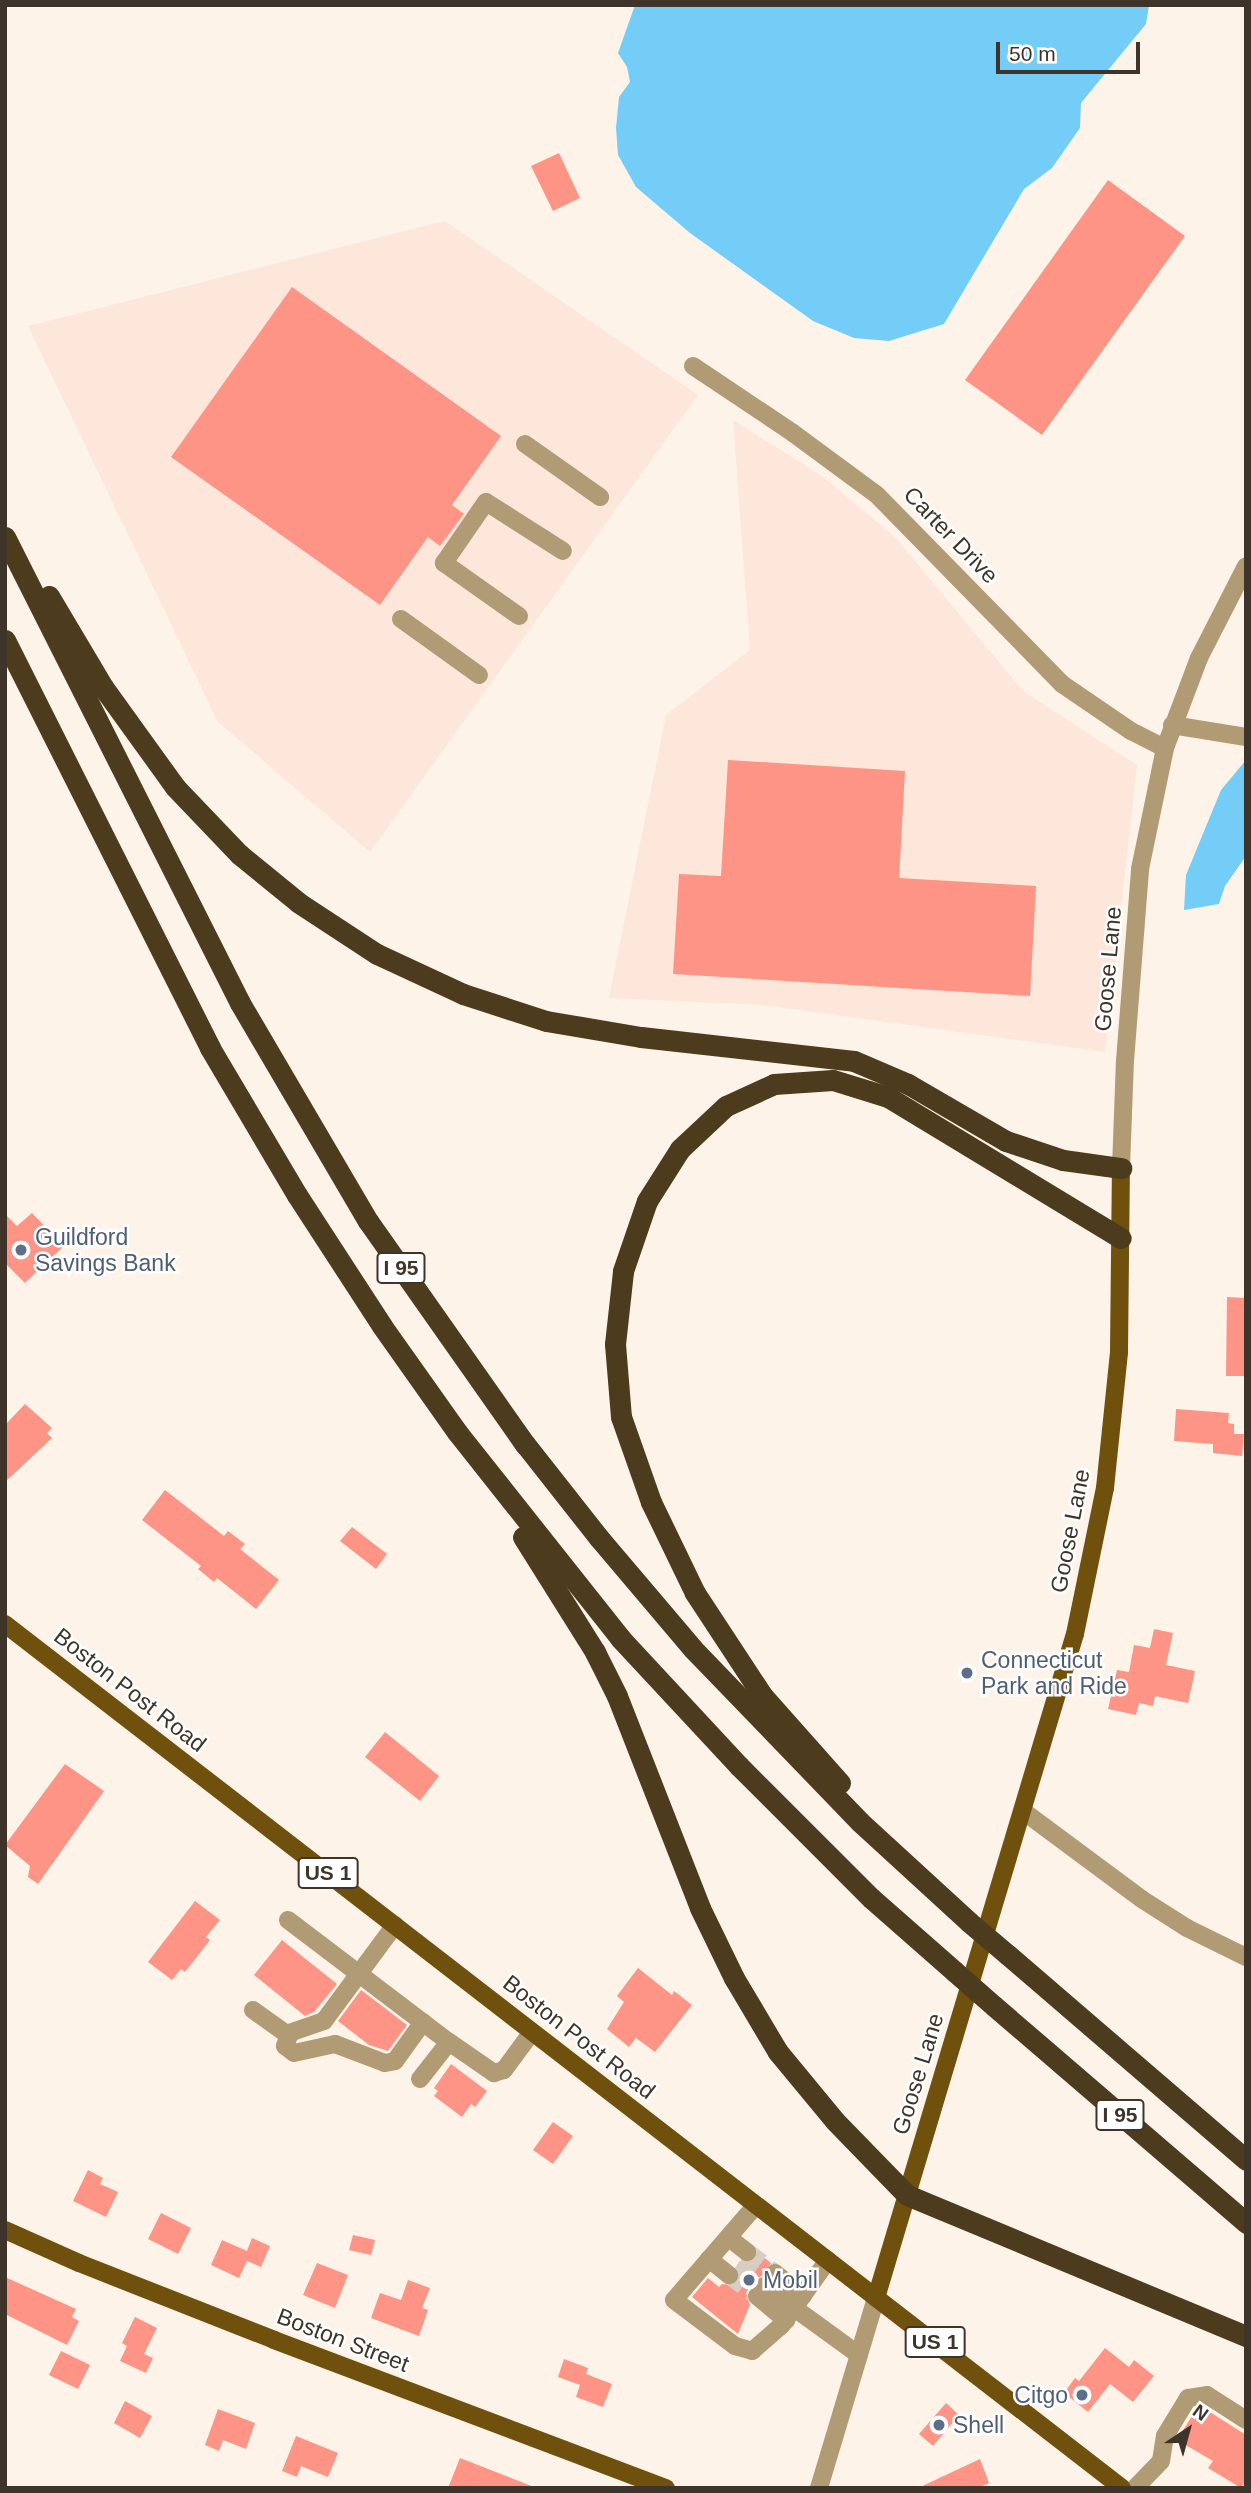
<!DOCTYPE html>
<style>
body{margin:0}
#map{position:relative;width:1251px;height:2493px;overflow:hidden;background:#fef3e9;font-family:Arial,sans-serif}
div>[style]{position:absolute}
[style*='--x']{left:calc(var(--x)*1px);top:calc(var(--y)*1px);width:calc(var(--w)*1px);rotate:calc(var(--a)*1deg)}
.industrial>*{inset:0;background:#fde6da}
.water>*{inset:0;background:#73cdf6}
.building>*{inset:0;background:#fe9485}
.minor-tunnel>*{height:18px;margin-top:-9px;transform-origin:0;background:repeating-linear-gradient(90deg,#d8cdc3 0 18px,transparent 0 27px)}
.minor>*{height:18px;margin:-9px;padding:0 9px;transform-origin:9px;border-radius:9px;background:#b09b74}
.major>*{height:18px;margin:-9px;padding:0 9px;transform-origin:9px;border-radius:9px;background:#6f510d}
.highway>*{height:21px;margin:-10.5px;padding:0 10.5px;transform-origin:10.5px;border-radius:10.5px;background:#4c3b1c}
.highway-bridge>*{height:21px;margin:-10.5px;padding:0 10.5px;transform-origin:10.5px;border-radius:10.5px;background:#4c3b1c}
.dots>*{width:19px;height:19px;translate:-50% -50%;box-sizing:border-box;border:4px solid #fff;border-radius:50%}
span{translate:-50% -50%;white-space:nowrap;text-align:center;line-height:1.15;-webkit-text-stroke:5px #fff;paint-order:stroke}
.shield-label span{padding:2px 5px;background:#fff;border:2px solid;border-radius:5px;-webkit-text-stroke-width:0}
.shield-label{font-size:21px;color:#3e3429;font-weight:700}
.street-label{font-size:23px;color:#3e3429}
.service-label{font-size:23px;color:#4e5e75}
.left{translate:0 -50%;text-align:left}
.right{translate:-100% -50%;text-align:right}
.frame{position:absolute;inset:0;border:7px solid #3e3429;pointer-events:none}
.north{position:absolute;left:1153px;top:2395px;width:70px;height:70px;-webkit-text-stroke:5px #fff;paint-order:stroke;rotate:36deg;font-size:19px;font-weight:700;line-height:28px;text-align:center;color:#3e3429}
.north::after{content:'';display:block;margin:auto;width:24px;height:32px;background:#3e3429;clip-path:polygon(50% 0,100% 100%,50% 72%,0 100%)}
.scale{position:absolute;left:996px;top:42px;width:144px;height:32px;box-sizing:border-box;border:4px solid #3e3429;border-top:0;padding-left:9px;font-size:21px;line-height:24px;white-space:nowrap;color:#3e3429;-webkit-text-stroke:5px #fff;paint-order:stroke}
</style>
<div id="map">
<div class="industrial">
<i style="clip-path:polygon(445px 221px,698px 395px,370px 852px,218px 722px,28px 326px)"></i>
<i style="clip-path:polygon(733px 420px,822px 476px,895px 537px,1023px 691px,1137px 765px,1105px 1052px,763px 1005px,609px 998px,666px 715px,750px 650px)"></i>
</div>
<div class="water">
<i style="clip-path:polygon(635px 5px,1149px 5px,1146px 24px,1081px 103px,1080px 128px,1052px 168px,1024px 189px,944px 324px,889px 341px,854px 338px,813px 321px,690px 233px,636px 187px,618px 155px,616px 128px,619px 97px,630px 82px,627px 67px,618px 53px)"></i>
<i style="clip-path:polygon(1246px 760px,1246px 856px,1225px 886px,1219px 904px,1184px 910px,1186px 875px,1221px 790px)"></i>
</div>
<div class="building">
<i style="clip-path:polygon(559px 153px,580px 198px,553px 211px,531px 166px)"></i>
<i style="clip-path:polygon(1108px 180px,1185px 236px,1042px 435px,965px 380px)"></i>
<i style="clip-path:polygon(292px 287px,501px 436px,452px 505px,464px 514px,440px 546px,428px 537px,380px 605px,171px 457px)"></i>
<i style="clip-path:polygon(728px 760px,905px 771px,899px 878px,1036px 886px,1030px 996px,673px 974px,679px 874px,721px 876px)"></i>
<i style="clip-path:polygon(32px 1213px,64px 1246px,25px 1283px,5px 1263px,5px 1214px,17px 1226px)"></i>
<i style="clip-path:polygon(1227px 1297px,1246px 1298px,1246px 1376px,1226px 1376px)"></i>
<i style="clip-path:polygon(25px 1404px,52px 1428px,47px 1433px,52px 1438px,5px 1482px,5px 1425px)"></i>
<i style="clip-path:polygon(1176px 1409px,1229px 1413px,1228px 1423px,1234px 1424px,1234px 1434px,1244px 1434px,1242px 1456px,1213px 1453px,1213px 1444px,1174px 1441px)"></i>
<i style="clip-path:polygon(165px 1490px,224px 1536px,228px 1531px,245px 1544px,240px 1549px,279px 1580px,256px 1609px,217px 1578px,214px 1582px,198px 1569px,201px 1566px,142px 1520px)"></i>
<i style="clip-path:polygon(352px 1527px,387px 1554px,376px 1569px,340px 1541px)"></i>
<i style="clip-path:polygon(1154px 1629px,1173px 1633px,1166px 1665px,1195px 1671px,1188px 1703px,1155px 1696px,1153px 1706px,1139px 1703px,1136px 1715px,1108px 1709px,1117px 1670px,1129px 1672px,1134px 1645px,1150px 1648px)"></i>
<i style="clip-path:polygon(385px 1732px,439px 1776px,420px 1801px,365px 1757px)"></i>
<i style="clip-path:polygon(65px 1764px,104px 1791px,38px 1884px,28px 1877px,30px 1866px,5px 1845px)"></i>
<i style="clip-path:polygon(195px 1901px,220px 1920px,206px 1937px,210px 1940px,185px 1972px,181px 1969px,172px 1980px,148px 1962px)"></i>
<i style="clip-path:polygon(282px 1940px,337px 1984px,314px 2012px,305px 2016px,254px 1975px)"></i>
<i style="clip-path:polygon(638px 1968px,672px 1995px,674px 1991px,692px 2005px,655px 2052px,636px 2038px,629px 2047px,607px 2029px,624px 2002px,617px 1996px)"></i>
<i style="clip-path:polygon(361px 1990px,407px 2025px,388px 2051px,369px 2045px,338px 2021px)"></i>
<i style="clip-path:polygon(451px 2064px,487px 2091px,475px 2107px,471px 2104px,462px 2117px,434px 2096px,438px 2091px,434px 2088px)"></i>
<i style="clip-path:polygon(553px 2122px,573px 2136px,553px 2164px,533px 2150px)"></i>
<i style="clip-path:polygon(88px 2170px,103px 2178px,100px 2184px,118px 2192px,106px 2217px,73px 2201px)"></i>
<i style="clip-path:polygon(161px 2213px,191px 2228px,178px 2254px,148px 2239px)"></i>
<i style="clip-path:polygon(353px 2235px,375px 2240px,371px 2255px,349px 2250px)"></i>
<i style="clip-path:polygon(252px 2238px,270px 2246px,261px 2267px,247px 2261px,239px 2278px,211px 2265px,222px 2240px,247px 2251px)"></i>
<i style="clip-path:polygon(758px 2253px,771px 2263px,764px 2275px,755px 2279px,746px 2293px,750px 2305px,738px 2334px,692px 2297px,708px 2278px,719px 2287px,722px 2284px,734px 2285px,740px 2276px,737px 2265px,740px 2261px,752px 2262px)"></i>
<i style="clip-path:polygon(317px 2263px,348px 2275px,335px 2308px,303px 2295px)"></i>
<i style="clip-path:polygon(5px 2277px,76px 2309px,72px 2317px,79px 2321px,67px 2345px,5px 2314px)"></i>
<i style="clip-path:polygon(408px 2280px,430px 2288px,422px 2308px,428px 2310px,419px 2336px,371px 2318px,380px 2293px,401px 2300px)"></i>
<i style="clip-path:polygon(135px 2317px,157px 2328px,144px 2354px,153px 2358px,146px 2373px,120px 2361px,127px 2346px,122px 2343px)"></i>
<i style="clip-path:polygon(1105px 2348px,1129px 2367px,1134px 2360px,1154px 2376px,1133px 2402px,1110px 2384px,1088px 2412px,1064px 2393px,1075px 2378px,1079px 2381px)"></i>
<i style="clip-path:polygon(61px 2351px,90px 2365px,78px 2389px,49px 2375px)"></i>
<i style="clip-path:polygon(564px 2359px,588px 2368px,586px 2374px,612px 2384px,603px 2407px,576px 2397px,580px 2385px,558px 2377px)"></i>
<i style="clip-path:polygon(125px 2401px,152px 2416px,140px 2438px,114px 2423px)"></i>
<i style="clip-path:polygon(946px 2403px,959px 2415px,933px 2446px,919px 2434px)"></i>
<i style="clip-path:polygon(1202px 2407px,1246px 2435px,1246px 2480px,1241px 2488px,1208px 2468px,1213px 2461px,1177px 2440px,1197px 2408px)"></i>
<i style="clip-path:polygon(218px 2409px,255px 2423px,246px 2449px,223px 2440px,219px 2451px,205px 2445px)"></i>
<i style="clip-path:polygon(296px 2436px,338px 2453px,328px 2477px,301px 2466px,297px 2477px,282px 2471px)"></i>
<i style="clip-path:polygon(460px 2458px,534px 2487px,534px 2488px,448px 2488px)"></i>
<i style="clip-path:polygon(980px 2459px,989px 2483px,979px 2488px,918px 2488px)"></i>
</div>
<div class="minor-tunnel">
<i style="--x:747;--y:2252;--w:35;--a:37"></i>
<i style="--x:737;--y:2265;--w:34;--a:38"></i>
<i style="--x:729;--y:2275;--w:35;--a:37"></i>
</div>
<div class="minor">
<i style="--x:693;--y:366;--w:120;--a:33.8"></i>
<i style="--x:793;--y:433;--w:104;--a:36.4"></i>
<i style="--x:877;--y:495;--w:264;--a:45.6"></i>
<i style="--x:1062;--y:684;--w:83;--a:34.3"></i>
<i style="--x:1131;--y:731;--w:38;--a:27"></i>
<i style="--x:525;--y:444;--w:92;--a:35.2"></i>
<i style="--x:519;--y:616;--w:92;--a:-144.8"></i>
<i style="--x:444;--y:563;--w:74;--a:-55.5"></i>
<i style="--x:486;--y:502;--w:91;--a:32.5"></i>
<i style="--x:401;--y:619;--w:96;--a:35.7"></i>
<i style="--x:1172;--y:725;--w:75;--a:9.2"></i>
<i style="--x:1121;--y:1168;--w:107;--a:-87.9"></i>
<i style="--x:1125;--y:1061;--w:193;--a:-85.5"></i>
<i style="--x:1140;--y:869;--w:124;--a:-78.3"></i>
<i style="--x:1165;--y:748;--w:96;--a:-69.3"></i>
<i style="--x:1199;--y:658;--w:103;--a:-62.9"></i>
<i style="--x:1023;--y:1811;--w:149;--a:36.6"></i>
<i style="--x:1143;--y:1900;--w:52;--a:32.5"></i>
<i style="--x:1187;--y:1928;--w:66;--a:26.2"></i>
<i style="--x:288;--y:1920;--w:202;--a:37.2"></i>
<i style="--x:449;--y:2042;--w:55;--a:34.6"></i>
<i style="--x:494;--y:2073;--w:10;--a:-17"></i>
<i style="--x:504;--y:2070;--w:47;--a:-53.6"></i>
<i style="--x:395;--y:1925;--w:119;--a:126.5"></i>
<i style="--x:324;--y:2021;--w:36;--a:161"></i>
<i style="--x:290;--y:2033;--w:14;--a:111"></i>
<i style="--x:285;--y:2046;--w:11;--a:38"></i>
<i style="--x:294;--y:2053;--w:42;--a:-12.4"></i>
<i style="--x:335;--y:2044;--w:53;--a:20.8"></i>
<i style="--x:385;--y:2063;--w:10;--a:-11"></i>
<i style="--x:395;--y:2061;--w:48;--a:-54.3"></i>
<i style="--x:253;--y:2010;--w:43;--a:35.5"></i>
<i style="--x:420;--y:2079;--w:47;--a:-51.9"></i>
<i style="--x:756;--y:2205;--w:125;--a:130.8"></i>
<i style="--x:674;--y:2300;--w:76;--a:37"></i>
<i style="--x:735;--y:2346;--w:18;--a:16"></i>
<i style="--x:752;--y:2351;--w:38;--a:-41"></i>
<i style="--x:781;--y:2326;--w:81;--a:-54.5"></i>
<i style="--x:729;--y:2238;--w:23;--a:38"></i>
<i style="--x:709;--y:2259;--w:26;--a:39"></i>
<i style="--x:775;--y:2273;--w:36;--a:39"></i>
<i style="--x:764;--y:2286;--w:117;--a:36"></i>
<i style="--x:757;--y:2296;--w:38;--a:40"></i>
<i style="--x:819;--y:2488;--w:198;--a:-73.3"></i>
<i style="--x:1135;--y:2488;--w:37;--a:-46"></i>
<i style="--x:1161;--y:2461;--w:25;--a:-81"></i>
<i style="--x:1165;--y:2436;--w:44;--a:-58.8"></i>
<i style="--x:1188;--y:2398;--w:19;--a:-9"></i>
<i style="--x:1207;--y:2395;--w:46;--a:32.7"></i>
</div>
<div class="major">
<i style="--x:5;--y:1624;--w:1412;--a:37.72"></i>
<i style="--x:5;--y:2230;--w:81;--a:24"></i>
<i style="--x:79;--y:2263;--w:210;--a:21.5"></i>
<i style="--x:274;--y:2340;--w:419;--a:20.7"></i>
<i style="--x:876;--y:2298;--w:693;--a:-73.32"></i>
<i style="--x:1075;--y:1634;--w:149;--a:-78.4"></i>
<i style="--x:1105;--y:1488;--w:137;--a:-84.1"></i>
<i style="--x:1119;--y:1352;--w:184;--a:-89.4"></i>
</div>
<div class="highway">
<i style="--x:5;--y:537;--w:522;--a:63.24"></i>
<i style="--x:240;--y:1003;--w:253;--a:59.6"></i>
<i style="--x:368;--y:1221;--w:273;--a:54.9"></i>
<i style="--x:525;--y:1444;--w:120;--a:51.8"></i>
<i style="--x:599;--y:1538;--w:145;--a:49.7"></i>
<i style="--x:693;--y:1649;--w:240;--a:46"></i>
<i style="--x:860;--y:1822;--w:148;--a:42.5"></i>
<i style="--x:49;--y:596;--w:106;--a:59.3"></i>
<i style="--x:103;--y:687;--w:123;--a:54.2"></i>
<i style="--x:175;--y:787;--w:93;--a:46.3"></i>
<i style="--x:239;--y:854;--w:77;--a:39.2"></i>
<i style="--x:299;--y:903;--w:93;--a:33.2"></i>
<i style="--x:377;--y:954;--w:95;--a:24.9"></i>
<i style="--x:463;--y:994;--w:87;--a:18"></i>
<i style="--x:546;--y:1021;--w:96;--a:9.6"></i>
<i style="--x:641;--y:1037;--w:214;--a:6.4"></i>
<i style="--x:854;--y:1061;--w:59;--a:23.1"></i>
<i style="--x:908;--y:1084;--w:113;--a:30.2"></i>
<i style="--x:1006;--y:1141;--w:60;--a:18.4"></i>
<i style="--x:1063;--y:1160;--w:59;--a:7.9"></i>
<i style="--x:5;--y:640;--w:457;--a:63.3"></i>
<i style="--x:210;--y:1048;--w:171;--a:59.4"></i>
<i style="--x:297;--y:1195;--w:156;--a:57"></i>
<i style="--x:382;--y:1326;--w:130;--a:54.7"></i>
<i style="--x:457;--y:1432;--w:263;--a:51.6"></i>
<i style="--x:620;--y:1638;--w:175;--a:47.1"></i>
<i style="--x:739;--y:1766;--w:187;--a:45"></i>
<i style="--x:871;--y:1898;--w:111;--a:41.3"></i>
<i style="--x:523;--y:1537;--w:136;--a:57.9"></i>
<i style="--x:595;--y:1652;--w:49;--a:63.4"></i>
<i style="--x:617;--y:1696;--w:228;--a:68.6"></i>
<i style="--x:700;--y:1908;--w:78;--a:64.1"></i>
<i style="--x:734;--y:1978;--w:86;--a:59.3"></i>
<i style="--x:778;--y:2052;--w:89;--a:50.4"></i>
<i style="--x:835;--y:2121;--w:103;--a:45.8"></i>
<i style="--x:907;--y:2195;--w:367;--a:22.6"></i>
<i style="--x:840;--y:1783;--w:118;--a:-131.6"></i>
<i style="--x:762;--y:1695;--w:122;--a:-123.3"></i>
<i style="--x:695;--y:1593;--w:101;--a:-115.8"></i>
<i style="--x:651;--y:1502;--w:90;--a:-109.4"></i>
<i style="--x:621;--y:1417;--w:73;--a:-94.7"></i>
<i style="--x:615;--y:1344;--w:73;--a:-83.7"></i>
<i style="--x:623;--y:1271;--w:74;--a:-71.1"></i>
<i style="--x:647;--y:1201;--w:62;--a:-57.6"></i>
<i style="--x:680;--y:1149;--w:63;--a:-43.1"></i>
<i style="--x:726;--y:1106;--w:53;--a:-24.6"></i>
<i style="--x:774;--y:1084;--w:59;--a:-3.9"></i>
<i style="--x:833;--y:1080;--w:58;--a:17.2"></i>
<i style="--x:888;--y:1097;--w:272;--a:31.2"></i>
<i style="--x:1008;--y:1955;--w:314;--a:40.7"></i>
<i style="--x:994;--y:2006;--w:333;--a:40.7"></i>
</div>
<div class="highway-bridge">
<i style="--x:969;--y:1922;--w:51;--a:40.2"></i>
<i style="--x:954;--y:1971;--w:53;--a:41.2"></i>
</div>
<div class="dots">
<i style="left:21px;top:1250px;background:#5c6f8a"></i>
<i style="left:967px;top:1673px;background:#5c6f8a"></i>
<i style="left:749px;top:2280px;background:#5c6f8a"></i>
<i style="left:1082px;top:2395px;background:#5c6f8a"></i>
<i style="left:939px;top:2425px;background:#5c6f8a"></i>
</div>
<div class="shield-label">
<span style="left:401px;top:1268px">I 95</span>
<span style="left:328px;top:1873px">US 1</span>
<span style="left:1120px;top:2115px">I 95</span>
<span style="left:935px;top:2342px">US 1</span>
</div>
<div class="street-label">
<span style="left:951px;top:535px;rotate:46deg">Carter Drive</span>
<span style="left:1108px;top:969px;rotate:-85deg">Goose Lane</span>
<span style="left:1070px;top:1531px;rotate:-79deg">Goose Lane</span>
<span style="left:130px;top:1690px;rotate:38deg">Boston Post Road</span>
<span style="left:579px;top:2037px;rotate:38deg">Boston Post Road</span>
<span style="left:918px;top:2074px;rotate:-73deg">Goose Lane</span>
<span style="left:343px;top:2340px;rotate:21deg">Boston Street</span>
</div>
<div class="service-label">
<span class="left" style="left:35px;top:1250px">Guildford<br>Savings Bank</span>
<span class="left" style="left:981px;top:1673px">Connecticut<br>Park and Ride</span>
<span class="left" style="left:763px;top:2280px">Mobil</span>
<span class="right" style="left:1068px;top:2395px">Citgo</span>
<span class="left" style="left:953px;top:2425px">Shell</span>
</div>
<div class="frame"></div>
<div class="north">N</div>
<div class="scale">50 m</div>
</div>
